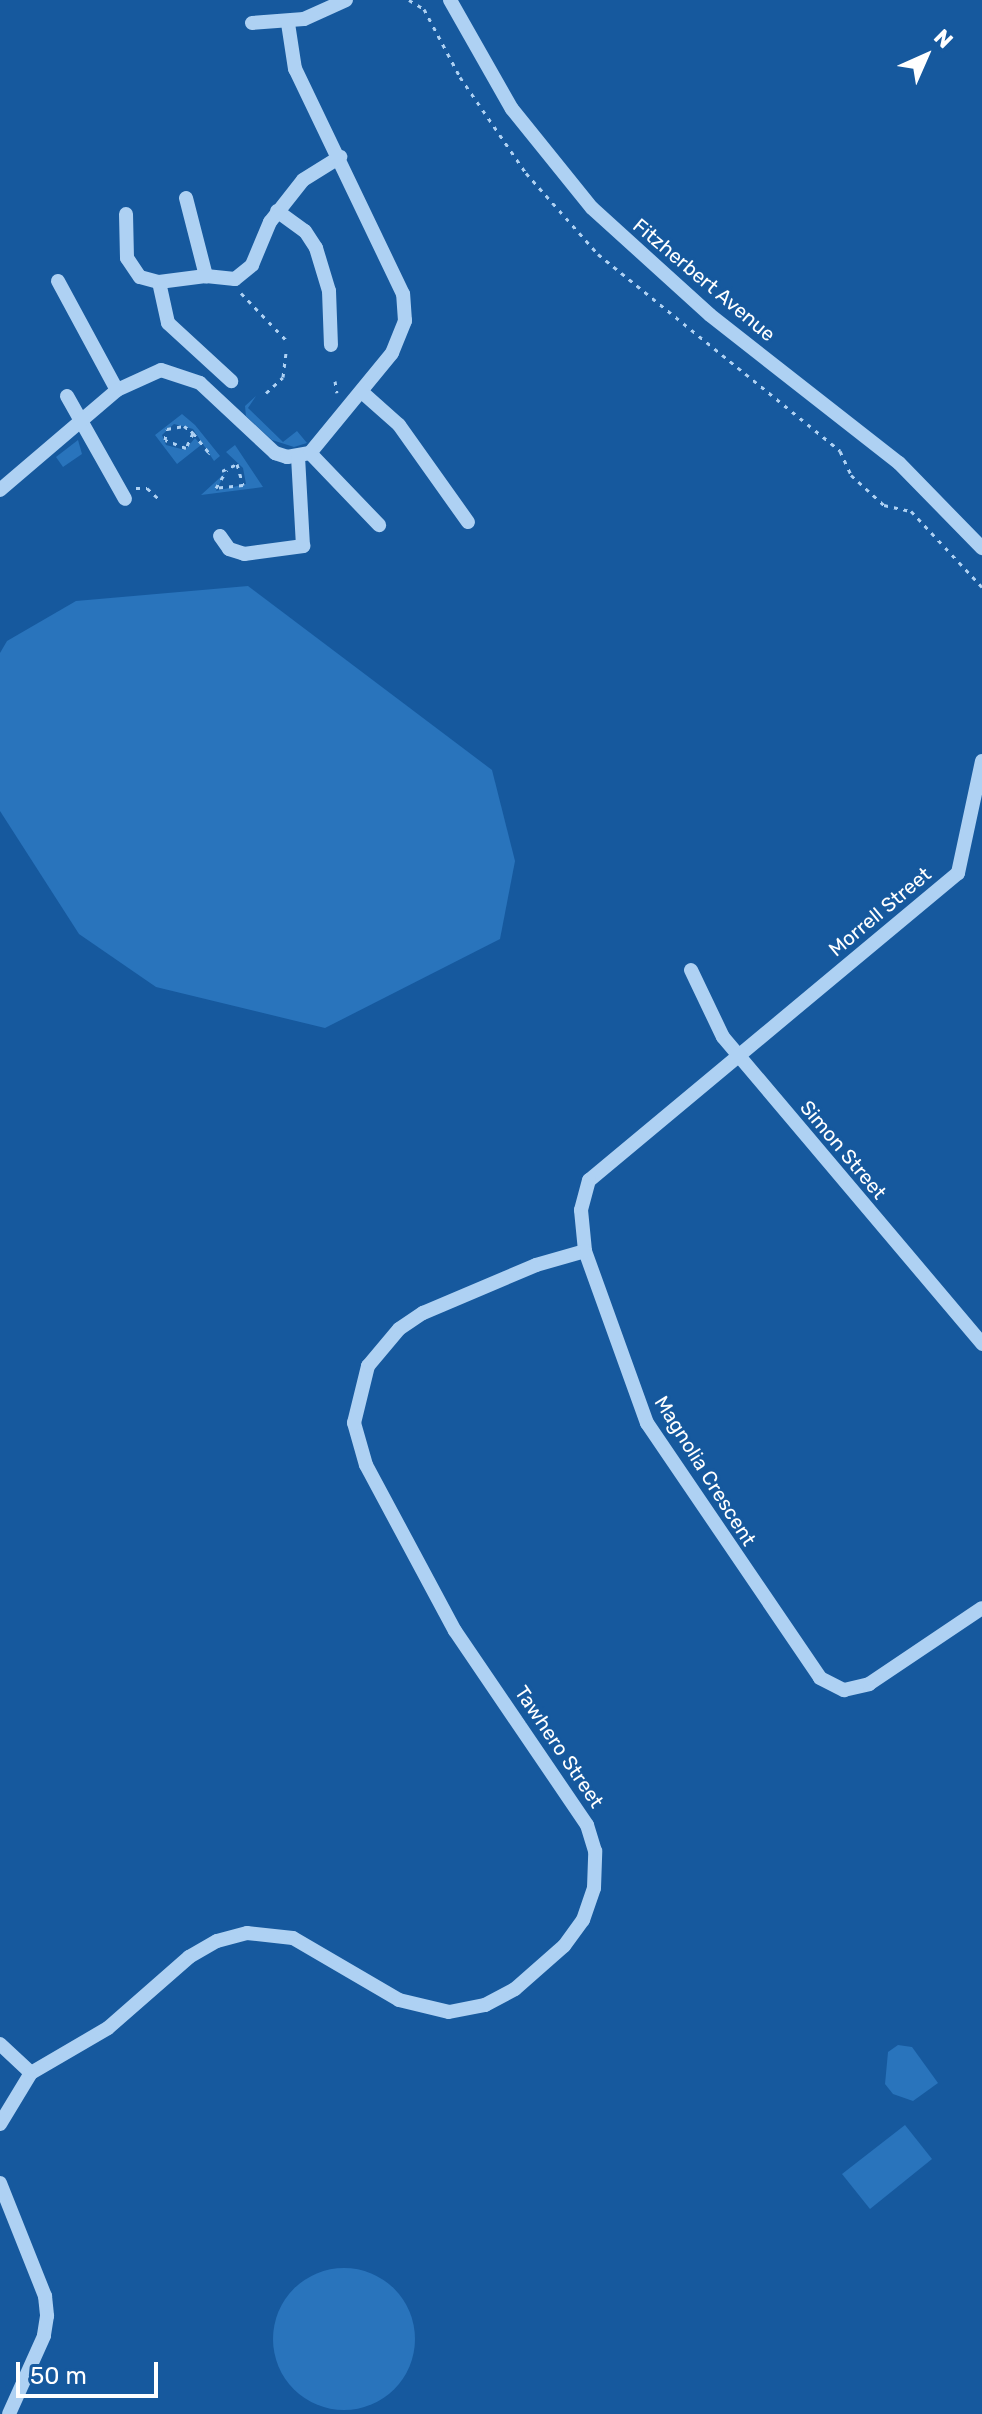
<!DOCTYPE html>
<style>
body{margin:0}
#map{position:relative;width:982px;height:2414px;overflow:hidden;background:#16599e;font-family:Rubik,sans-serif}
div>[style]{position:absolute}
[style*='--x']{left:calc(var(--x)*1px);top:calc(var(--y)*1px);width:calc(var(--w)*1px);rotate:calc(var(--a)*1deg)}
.green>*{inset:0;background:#2974bc}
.round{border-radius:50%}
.path>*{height:3px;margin-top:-1.5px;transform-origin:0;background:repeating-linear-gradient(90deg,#aed1f3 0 4px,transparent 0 10px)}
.minor>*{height:14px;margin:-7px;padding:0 7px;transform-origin:7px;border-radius:7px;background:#aed1f3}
span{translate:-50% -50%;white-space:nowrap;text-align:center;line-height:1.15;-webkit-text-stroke:6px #16599e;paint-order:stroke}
.street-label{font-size:20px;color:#fff}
.north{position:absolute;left:886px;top:16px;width:80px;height:80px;-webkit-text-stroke:6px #16599e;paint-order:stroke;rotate:45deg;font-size:22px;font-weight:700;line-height:32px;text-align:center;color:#fff}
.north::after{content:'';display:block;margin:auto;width:28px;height:36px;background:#fff;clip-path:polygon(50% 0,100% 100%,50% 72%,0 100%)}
.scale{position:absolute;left:16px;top:2362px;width:142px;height:36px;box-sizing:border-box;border:4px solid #fff;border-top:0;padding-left:10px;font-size:24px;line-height:28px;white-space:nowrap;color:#fff;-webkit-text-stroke:6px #16599e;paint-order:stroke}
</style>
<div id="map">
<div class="green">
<i style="clip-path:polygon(256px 396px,248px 408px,283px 442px,297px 431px,307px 443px,294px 447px,272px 440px,246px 416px,245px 406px)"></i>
<i style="clip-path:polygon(182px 414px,195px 425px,220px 456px,214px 461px,193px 429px,174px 424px,162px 435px,166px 445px,185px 450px,195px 438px,201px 445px,177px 464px,155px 435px)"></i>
<i style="clip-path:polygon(78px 440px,82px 454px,63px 467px,56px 457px)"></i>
<i style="clip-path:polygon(235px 445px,263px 487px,201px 495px,225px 473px,216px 491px,246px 484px,243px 468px,226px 452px)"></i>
<i style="clip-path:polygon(248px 586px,492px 770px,515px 861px,500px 939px,325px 1028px,156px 987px,79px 934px,0 811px,0 653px,7px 641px,76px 601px)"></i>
<i style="clip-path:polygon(898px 2045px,912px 2047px,938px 2083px,913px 2101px,893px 2094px,885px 2084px,888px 2052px)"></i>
<i style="clip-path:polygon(905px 2125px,932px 2159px,870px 2209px,842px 2174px)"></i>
<i class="round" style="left:273px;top:2268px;width:142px;height:142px"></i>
</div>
<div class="path">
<i style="--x:409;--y:0;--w:17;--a:31"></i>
<i style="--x:424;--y:9;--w:77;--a:62.1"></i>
<i style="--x:460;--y:77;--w:116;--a:55.5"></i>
<i style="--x:526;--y:173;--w:108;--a:48.4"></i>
<i style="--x:598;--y:254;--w:312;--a:39.1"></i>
<i style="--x:840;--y:451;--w:26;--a:65"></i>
<i style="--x:851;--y:475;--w:45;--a:42.3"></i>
<i style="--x:884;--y:505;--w:28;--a:13"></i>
<i style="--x:911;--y:511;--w:104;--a:46.9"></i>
<i style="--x:241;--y:293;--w:66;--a:46.2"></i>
<i style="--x:335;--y:381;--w:12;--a:81"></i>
<i style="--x:266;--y:393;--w:23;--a:-43"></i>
<i style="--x:283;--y:377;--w:24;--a:-83"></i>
<i style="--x:193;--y:433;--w:17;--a:115"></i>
<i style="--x:186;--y:448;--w:22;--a:-159"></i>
<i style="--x:165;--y:440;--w:11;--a:-80"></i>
<i style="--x:167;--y:429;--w:17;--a:-10"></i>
<i style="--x:184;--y:426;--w:9;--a:36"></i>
<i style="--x:191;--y:431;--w:3;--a:45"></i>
<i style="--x:193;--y:433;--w:26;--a:51"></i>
<i style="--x:209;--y:453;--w:1;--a:135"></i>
<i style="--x:222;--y:471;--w:17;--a:-25"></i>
<i style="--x:237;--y:464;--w:22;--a:74"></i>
<i style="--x:243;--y:485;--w:27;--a:174"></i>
<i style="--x:216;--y:488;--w:21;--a:-59"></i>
<i style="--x:136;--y:488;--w:11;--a:0"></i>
<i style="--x:147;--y:488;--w:18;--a:43"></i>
</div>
<div class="minor">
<i style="--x:450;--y:0;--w:125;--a:60.4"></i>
<i style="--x:512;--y:109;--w:127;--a:51.1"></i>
<i style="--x:592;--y:208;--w:159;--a:42.2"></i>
<i style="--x:710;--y:315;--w:240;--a:38.1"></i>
<i style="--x:899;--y:463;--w:119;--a:45.7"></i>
<i style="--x:252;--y:23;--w:52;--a:-4.4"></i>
<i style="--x:304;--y:19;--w:46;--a:-24.3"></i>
<i style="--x:186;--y:198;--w:81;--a:75.6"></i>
<i style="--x:277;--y:211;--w:34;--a:36"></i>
<i style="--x:305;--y:231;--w:20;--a:57"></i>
<i style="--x:316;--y:248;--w:45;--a:73.2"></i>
<i style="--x:329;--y:291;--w:54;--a:87.9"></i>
<i style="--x:126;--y:214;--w:44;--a:88.7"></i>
<i style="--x:127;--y:258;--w:23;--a:56"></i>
<i style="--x:140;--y:277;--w:20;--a:15"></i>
<i style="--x:159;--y:282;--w:47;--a:-7.3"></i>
<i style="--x:206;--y:276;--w:29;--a:6"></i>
<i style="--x:235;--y:279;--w:22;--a:-39"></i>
<i style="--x:252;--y:265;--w:47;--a:-67.3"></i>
<i style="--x:270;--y:222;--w:53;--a:-51.8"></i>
<i style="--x:303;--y:180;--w:44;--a:-31.9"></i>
<i style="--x:58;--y:281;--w:124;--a:61.6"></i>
<i style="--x:159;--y:282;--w:42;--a:77.6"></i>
<i style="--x:168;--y:323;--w:86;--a:42.6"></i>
<i style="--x:363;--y:393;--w:48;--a:41.6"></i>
<i style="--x:399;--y:425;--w:119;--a:54.6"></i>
<i style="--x:67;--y:396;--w:118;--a:60.6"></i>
<i style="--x:310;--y:453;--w:100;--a:46.2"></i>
<i style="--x:0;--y:490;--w:154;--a:-40.5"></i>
<i style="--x:117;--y:390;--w:48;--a:-24.4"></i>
<i style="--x:161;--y:370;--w:41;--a:18.4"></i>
<i style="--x:200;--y:383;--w:103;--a:43"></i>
<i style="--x:275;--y:453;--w:13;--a:18"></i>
<i style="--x:287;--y:457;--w:23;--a:-10"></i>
<i style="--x:310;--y:453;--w:129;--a:-50.6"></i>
<i style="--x:392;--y:353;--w:35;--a:-68"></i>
<i style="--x:405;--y:321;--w:27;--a:-94"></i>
<i style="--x:403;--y:294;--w:250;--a:-115.6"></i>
<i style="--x:295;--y:69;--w:47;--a:-98.7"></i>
<i style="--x:220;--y:536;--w:16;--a:55"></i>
<i style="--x:229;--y:549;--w:16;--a:18"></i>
<i style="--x:244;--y:554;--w:60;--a:-7.7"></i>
<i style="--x:303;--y:546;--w:89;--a:-93.2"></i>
<i style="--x:982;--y:761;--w:115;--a:102.1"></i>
<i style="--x:958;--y:873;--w:480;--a:140.2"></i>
<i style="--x:589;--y:1180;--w:31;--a:105"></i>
<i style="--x:581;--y:1210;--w:41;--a:84.4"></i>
<i style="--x:585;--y:1251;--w:183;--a:70.2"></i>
<i style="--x:647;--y:1423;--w:308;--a:55.8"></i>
<i style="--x:820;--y:1678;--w:27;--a:27"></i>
<i style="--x:844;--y:1690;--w:26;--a:-13"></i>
<i style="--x:869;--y:1684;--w:136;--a:-33.9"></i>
<i style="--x:691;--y:970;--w:74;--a:64.5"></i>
<i style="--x:723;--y:1037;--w:402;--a:49.8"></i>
<i style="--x:0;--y:2044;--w:42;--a:43.1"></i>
<i style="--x:0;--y:2124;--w:60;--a:-58.7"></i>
<i style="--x:31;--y:2073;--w:89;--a:-30.3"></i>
<i style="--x:108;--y:2028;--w:108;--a:-41.2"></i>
<i style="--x:189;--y:1957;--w:32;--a:-30"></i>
<i style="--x:217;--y:1941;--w:31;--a:-15"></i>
<i style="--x:247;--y:1933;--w:46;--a:6.2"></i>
<i style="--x:293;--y:1938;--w:123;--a:30.3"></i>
<i style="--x:399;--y:2000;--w:51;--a:13.5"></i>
<i style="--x:449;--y:2012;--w:37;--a:-11"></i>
<i style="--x:485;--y:2005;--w:34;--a:-28"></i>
<i style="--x:515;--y:1989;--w:65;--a:-41.3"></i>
<i style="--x:564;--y:1946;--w:32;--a:-54"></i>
<i style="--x:583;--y:1920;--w:34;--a:-71"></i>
<i style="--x:594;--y:1888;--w:37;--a:-88"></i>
<i style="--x:595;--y:1851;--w:27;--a:-107"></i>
<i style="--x:587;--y:1825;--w:235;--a:-124.2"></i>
<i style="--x:455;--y:1631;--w:188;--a:-118.2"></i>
<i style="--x:366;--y:1465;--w:44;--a:-105.9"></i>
<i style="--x:354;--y:1423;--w:59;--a:-76.2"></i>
<i style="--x:368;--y:1366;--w:48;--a:-50"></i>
<i style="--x:399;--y:1329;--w:29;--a:-34"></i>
<i style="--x:423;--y:1313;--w:123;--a:-23"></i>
<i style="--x:536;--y:1265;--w:51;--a:-15.9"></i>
<i style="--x:0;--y:2183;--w:122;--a:68.3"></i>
<i style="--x:45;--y:2296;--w:20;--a:84"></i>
<i style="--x:47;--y:2316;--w:20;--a:99"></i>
<i style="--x:44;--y:2336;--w:85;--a:114.2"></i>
</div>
<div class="street-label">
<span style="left:704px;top:280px;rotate:40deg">Fitzherbert Avenue</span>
<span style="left:880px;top:912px;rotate:-40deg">Morrell Street</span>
<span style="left:843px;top:1150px;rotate:50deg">Simon Street</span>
<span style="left:705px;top:1471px;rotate:58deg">Magnolia Crescent</span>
<span style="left:559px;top:1747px;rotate:56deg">Tawhero Street</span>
</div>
<div class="north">N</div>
<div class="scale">50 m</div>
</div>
